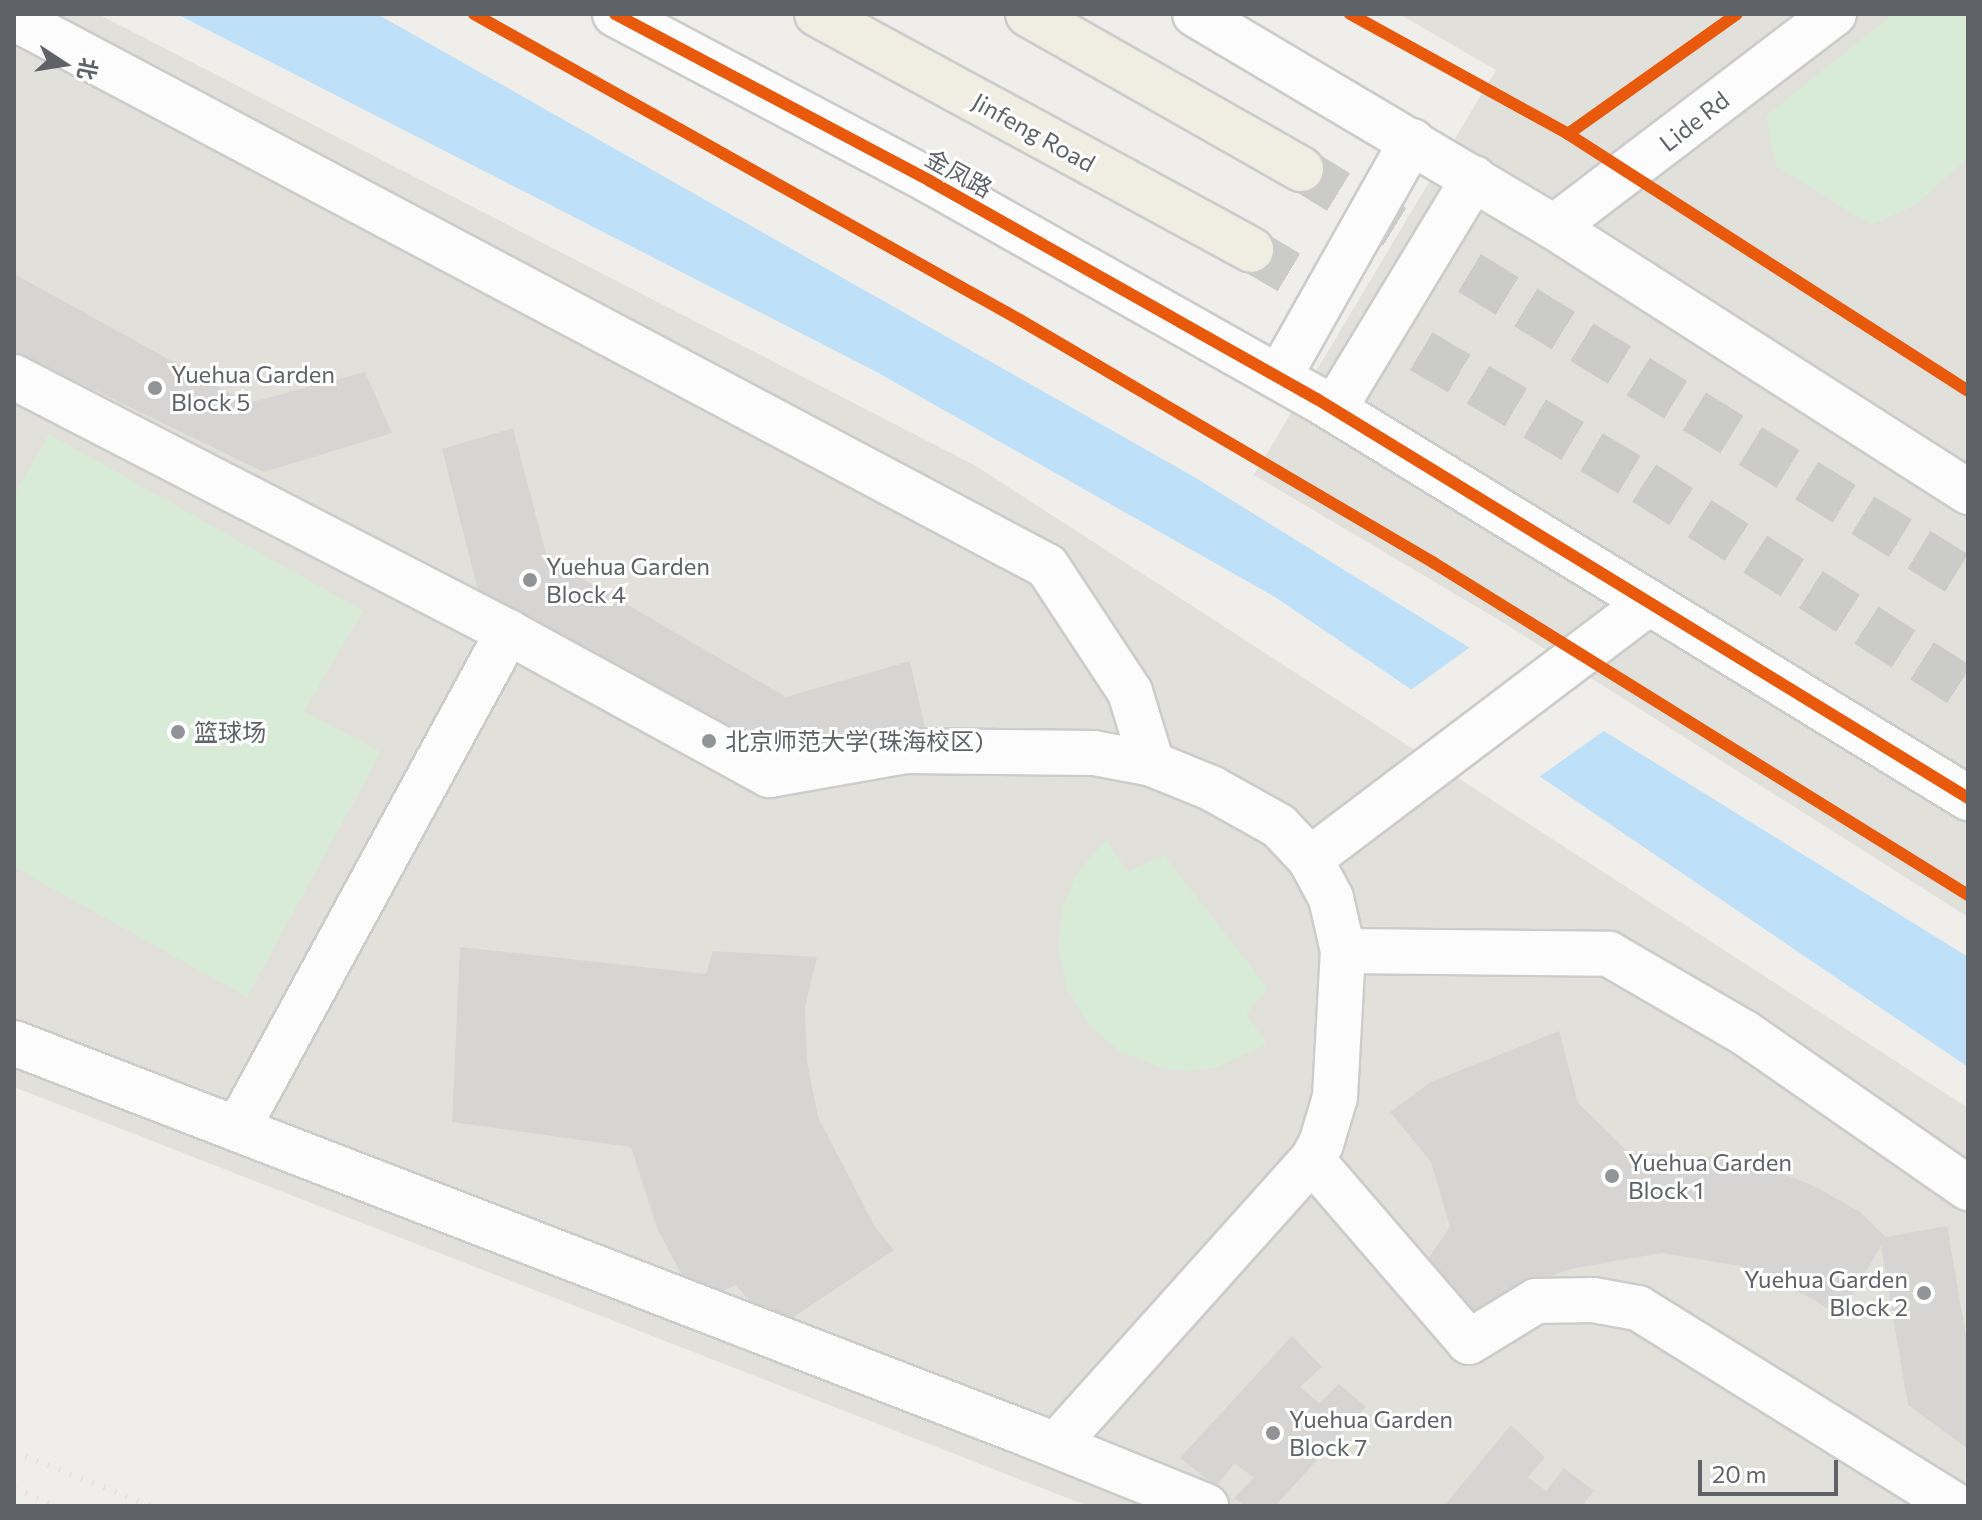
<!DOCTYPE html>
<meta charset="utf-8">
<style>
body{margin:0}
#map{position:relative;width:1982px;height:1520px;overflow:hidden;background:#efeeea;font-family:Commissioner,"Noto Sans SC",sans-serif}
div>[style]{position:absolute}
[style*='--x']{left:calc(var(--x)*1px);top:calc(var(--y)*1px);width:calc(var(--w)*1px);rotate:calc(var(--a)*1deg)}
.education>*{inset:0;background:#e2e0da}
.green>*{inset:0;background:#d8ebd6}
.water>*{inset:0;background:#bfe0f9}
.pier>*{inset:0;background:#efeeea}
.building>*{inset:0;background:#d6d5d3}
.highway-tunnel>*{height:44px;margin-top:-22px;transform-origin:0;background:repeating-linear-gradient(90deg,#cbcbca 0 44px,transparent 0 66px)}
.roads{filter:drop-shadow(2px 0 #cbcccc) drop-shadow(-2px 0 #cbcccc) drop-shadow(0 2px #cbcccc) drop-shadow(0 -2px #cbcccc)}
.minor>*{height:44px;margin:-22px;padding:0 22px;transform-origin:22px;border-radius:22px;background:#fdfcfc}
.highway>*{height:44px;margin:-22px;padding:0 22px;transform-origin:22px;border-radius:22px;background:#f0ede3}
.rail>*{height:6px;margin-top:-3px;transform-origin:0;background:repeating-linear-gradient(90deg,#e4e4e4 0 2px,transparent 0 12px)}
.cycleway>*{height:12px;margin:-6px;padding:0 6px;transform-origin:6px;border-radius:6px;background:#e8590c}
.dots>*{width:22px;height:22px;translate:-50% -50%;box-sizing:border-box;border:4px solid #fff;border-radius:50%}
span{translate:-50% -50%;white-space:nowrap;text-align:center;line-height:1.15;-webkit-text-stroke:6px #fff;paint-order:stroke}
.street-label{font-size:24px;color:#5f6368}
.poi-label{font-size:24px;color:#5f6368}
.left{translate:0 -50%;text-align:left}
.right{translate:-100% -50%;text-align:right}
.frame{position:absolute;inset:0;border:16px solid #5f6368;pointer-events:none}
.north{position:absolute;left:24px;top:24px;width:80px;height:80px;-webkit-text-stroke:6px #fff;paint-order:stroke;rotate:102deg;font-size:22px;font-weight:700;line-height:32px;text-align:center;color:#5f6368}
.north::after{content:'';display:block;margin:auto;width:28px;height:36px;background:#5f6368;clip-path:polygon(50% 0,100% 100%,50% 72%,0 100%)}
.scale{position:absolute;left:1698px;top:1460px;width:140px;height:36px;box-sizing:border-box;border:4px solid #5f6368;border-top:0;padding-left:10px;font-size:24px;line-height:28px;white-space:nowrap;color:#5f6368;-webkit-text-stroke:6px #fff;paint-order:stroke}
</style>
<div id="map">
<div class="education">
<i style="clip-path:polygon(14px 14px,98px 14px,976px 466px,1968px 1108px,1968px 1506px,1088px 1506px,14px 1087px)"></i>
<i style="clip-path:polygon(1399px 14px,1968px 14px,1968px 917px,1504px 623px,1254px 475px,1496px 70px)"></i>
</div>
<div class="green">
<i style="clip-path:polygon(1893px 14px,1968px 15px,1968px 158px,1914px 206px,1871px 225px,1776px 166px,1766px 116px)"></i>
<i style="clip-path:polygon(49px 434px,363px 611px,304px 711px,381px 752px,247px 997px,14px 867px,14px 495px)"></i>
<i style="clip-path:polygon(1106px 840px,1128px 872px,1164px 855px,1268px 989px,1246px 1014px,1267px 1044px,1218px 1067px,1190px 1071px,1163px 1068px,1119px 1051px,1088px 1024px,1067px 988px,1058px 948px,1062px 908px,1079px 870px)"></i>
</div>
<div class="water">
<i style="clip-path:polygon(177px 14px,377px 14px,1196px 478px,1968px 957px,1968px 1067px,1275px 597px,873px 370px)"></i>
</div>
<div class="pier">
<i style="clip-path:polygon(1473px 645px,1608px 728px,1536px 779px,1408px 692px)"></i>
</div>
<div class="building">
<i style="clip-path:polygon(14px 274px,248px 403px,365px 372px,392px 433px,264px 472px,14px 351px)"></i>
<i style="clip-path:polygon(513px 428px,547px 558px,786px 697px,910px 661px,925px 729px,770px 764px,481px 602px,442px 449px)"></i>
<i style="clip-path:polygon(460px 947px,706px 974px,713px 951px,817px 957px,805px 1007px,807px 1061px,818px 1117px,875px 1227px,894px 1250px,774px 1330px,736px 1285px,696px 1302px,657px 1228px,631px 1147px,452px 1122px)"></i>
<i style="clip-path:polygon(1559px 1031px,1578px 1103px,1629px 1153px,1699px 1155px,1766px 1167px,1812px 1185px,1860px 1212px,1886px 1237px,1947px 1226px,1968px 1347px,1968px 1449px,1908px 1405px,1881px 1246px,1839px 1317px,1813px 1299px,1740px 1266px,1662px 1253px,1574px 1268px,1512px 1290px,1466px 1316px,1428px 1259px,1450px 1227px,1431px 1162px,1390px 1112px,1431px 1082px)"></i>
<i style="clip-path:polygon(1292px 1336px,1322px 1367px,1300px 1387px,1319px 1403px,1339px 1384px,1366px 1407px,1275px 1506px,1245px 1506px,1234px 1498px,1254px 1478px,1235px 1463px,1216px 1486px,1180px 1458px)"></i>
<i style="clip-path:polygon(1511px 1425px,1545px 1457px,1528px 1477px,1546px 1491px,1564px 1468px,1594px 1491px,1582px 1506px,1444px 1506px)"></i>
</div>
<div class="highway-tunnel">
<i style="--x:1301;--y:169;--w:783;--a:31.64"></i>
<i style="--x:1251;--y:250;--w:457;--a:30.7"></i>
<i style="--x:1644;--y:483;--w:384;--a:32.6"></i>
</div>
<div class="roads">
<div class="minor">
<i style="--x:615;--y:14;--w:357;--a:27.9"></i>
<i style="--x:930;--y:181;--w:444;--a:29.4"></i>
<i style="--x:1317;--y:399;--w:764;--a:31.5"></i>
<i style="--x:1195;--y:14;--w:417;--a:30.7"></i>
<i style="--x:1554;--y:227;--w:492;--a:32.6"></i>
<i style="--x:14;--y:18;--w:1169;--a:27.95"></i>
<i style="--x:1047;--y:566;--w:151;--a:56.6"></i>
<i style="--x:1130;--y:692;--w:75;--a:73"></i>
<i style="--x:1554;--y:227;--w:352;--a:-37.3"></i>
<i style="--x:14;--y:377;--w:556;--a:27.3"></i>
<i style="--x:508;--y:632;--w:298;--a:28.7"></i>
<i style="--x:769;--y:775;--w:140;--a:-9.9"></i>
<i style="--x:907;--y:751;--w:187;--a:0.6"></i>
<i style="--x:1094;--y:753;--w:59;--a:10.7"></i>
<i style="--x:1152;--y:764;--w:64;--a:22.1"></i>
<i style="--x:1211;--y:788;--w:78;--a:29.2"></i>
<i style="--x:1279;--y:826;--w:45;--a:46.8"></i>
<i style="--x:1279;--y:377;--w:271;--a:-60.6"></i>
<i style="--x:1334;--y:409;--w:270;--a:-58.8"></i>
<i style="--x:1343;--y:951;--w:266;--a:0.6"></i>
<i style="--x:1609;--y:954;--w:157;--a:30.2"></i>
<i style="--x:1745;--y:1033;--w:272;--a:34.8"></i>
<i style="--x:14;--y:1043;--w:1117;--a:21.1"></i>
<i style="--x:1056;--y:1445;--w:383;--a:-48.1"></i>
<i style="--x:1312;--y:1160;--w:18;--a:-61"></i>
<i style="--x:1321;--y:1144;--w:49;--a:-73.4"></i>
<i style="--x:1335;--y:1097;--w:146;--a:-86.9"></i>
<i style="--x:1343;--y:951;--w:54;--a:-102.8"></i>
<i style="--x:1331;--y:898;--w:44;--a:-118.3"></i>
<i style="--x:1310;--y:859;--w:425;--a:-37.1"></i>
<i style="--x:238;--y:1128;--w:565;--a:-61.44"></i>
<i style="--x:1312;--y:1160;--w:240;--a:49.2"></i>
<i style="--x:1469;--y:1342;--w:79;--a:-31.5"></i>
<i style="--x:1536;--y:1301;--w:57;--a:-1"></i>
<i style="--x:1593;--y:1300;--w:46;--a:10.1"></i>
<i style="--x:1638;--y:1308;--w:375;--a:31.9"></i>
<i style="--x:1030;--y:1435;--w:190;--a:22"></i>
</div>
<div class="highway">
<i style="--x:817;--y:14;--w:494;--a:28.5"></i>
<i style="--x:1028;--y:14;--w:314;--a:29.6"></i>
</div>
</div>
<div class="rail">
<i style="--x:14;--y:1452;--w:148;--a:21.4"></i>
<i style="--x:14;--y:1489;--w:46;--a:21.6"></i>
</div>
<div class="cycleway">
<i style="--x:474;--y:14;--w:626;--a:29.27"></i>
<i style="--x:1020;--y:320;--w:480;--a:30.4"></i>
<i style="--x:1434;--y:563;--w:629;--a:31.87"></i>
<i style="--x:615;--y:14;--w:357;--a:27.9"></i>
<i style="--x:930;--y:181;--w:444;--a:29.4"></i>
<i style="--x:1317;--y:399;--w:764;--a:31.5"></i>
<i style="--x:1350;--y:14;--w:249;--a:28.8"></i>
<i style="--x:1568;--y:134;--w:475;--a:32.7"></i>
<i style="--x:1568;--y:134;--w:207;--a:-35.4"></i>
</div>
<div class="dots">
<i style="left:155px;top:388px;background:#919496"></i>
<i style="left:530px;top:580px;background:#919496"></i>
<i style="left:178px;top:732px;background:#919496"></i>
<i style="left:709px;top:741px;background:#919496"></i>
<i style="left:1612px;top:1176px;background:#919496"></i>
<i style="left:1924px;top:1293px;background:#919496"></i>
<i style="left:1273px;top:1433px;background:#919496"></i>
</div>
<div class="street-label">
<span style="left:1694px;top:121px;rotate:-38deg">Lide Rd</span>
<span style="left:1034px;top:132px;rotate:29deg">Jinfeng Road</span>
<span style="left:959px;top:173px;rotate:29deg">金凤路</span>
</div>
<div class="poi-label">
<span class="left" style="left:171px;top:388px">Yuehua Garden<br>Block 5</span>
<span class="left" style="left:546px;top:580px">Yuehua Garden<br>Block 4</span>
<span class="left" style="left:194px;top:732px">篮球场</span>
<span class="left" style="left:725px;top:741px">北京师范大学(珠海校区)</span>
<span class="left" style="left:1628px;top:1176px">Yuehua Garden<br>Block 1</span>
<span class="right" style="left:1908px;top:1293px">Yuehua Garden<br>Block 2</span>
<span class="left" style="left:1289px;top:1433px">Yuehua Garden<br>Block 7</span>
</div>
<div class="frame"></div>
<div class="north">北</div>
<div class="scale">20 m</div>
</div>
